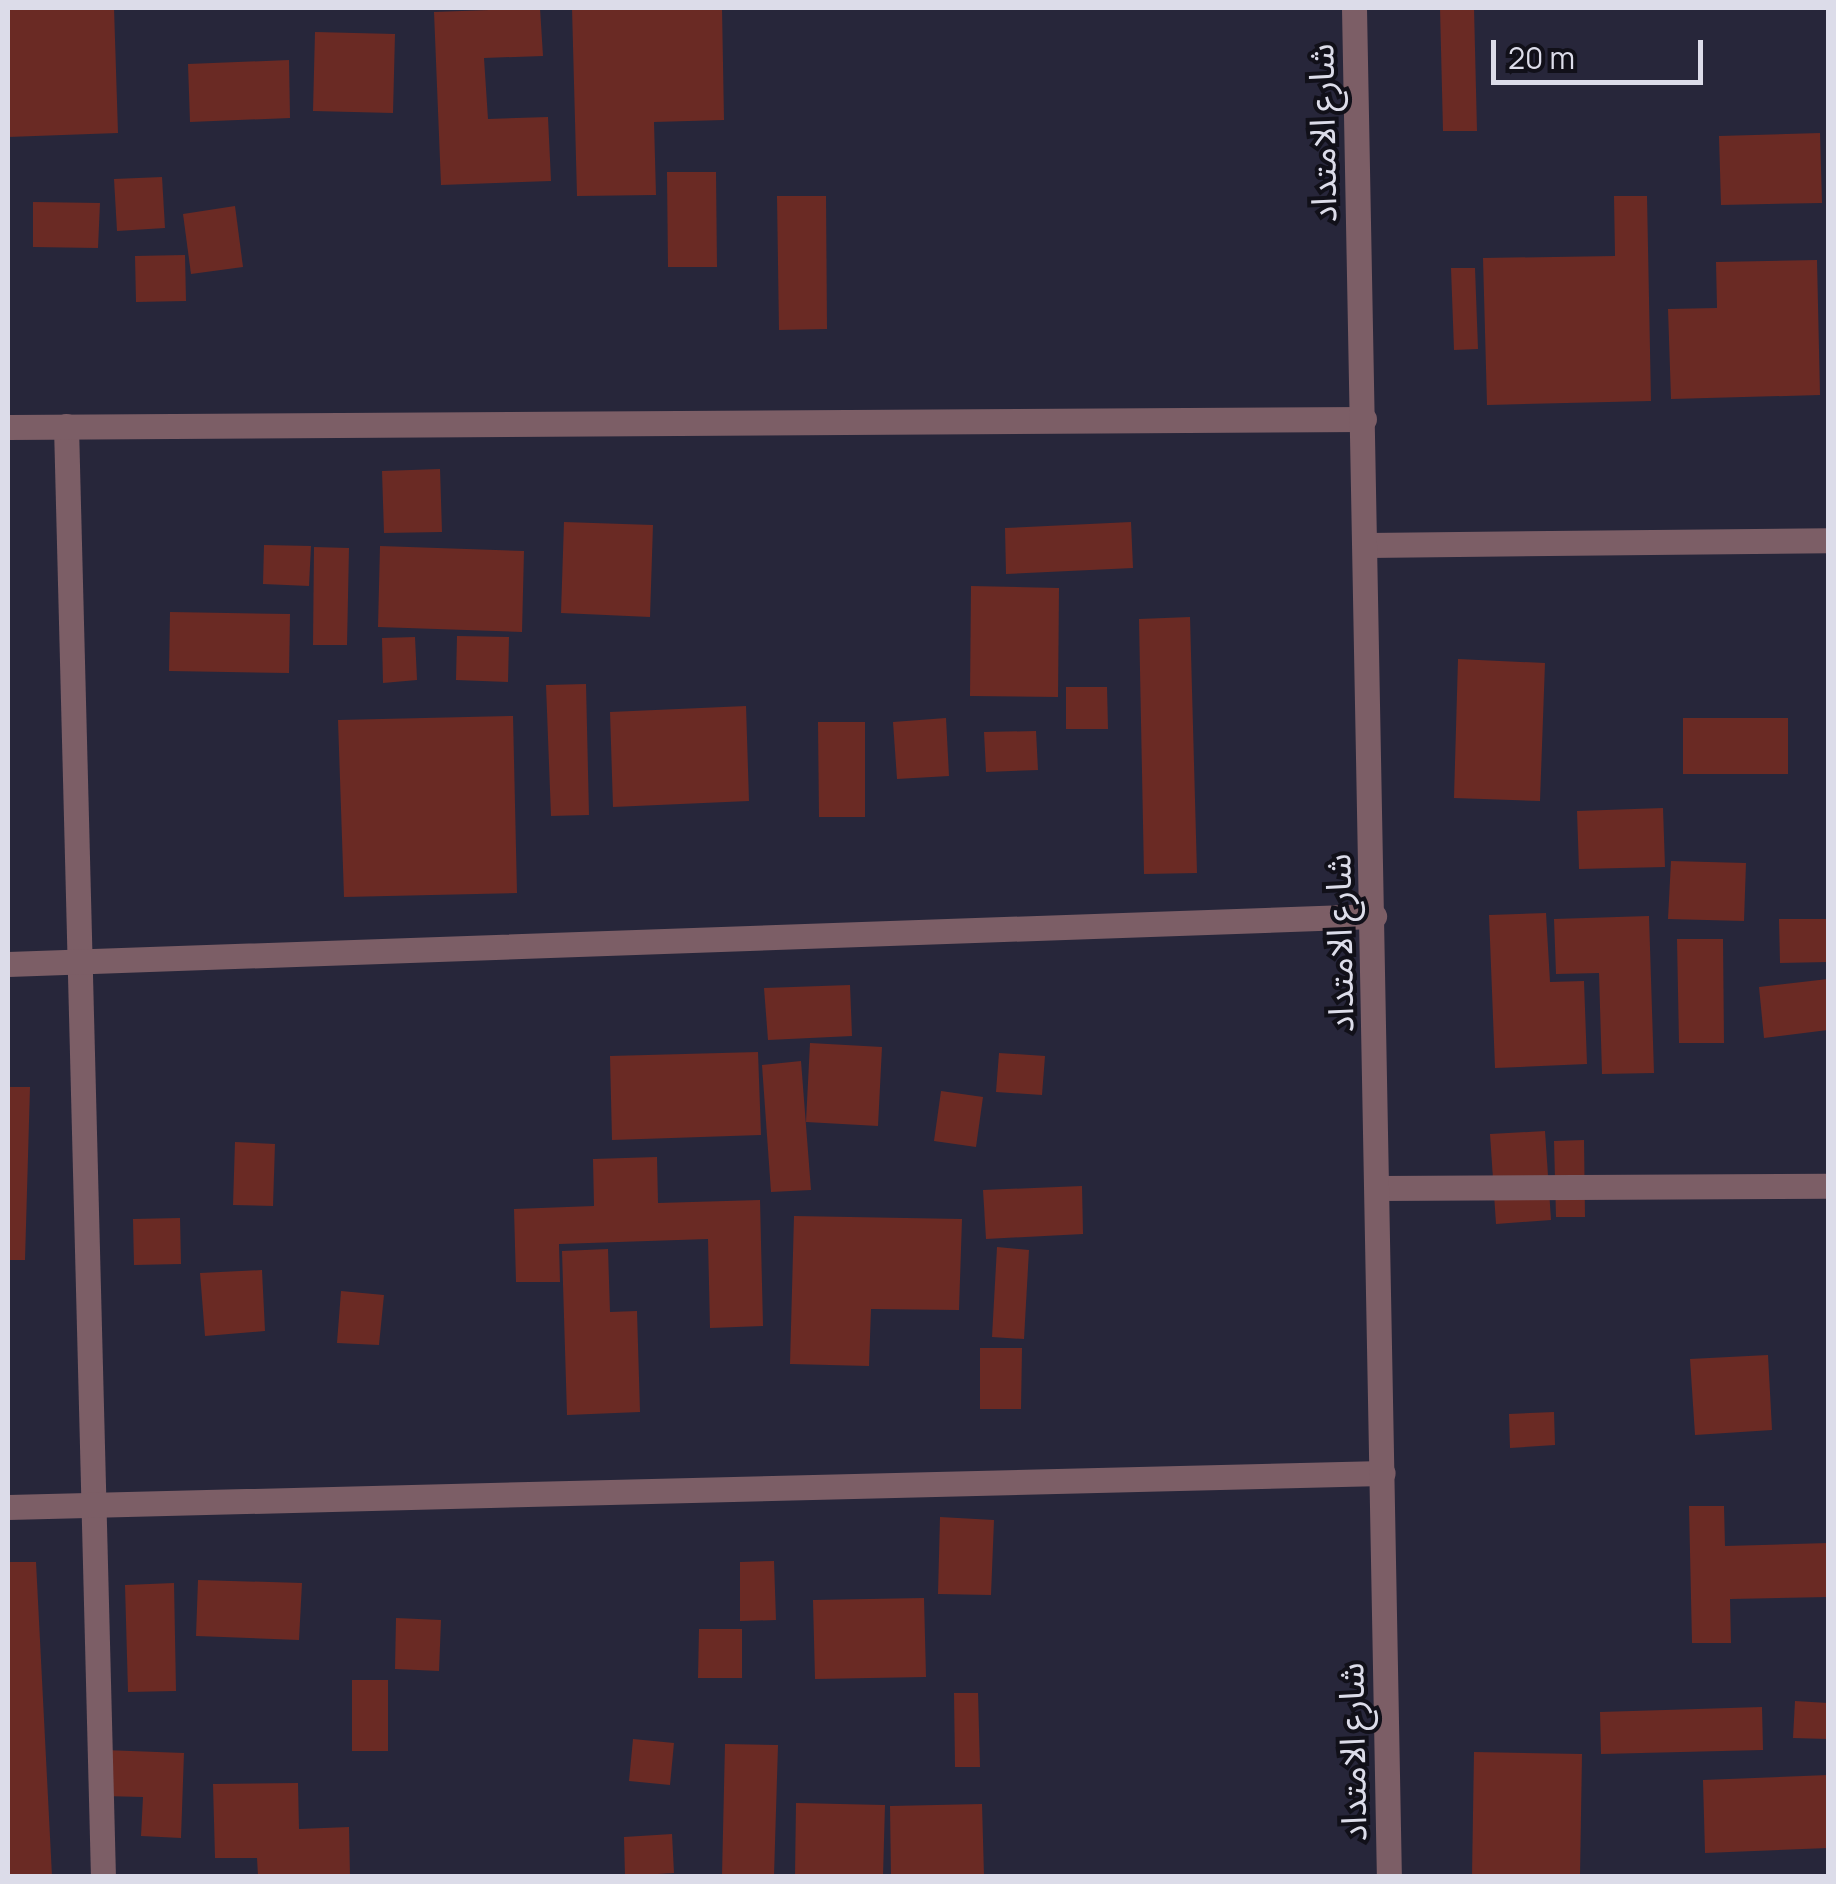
<!DOCTYPE html>
<meta charset="utf-8">
<style>
body{margin:0}
#map{position:relative;width:1836px;height:1884px;overflow:hidden;background:#27263a;font-family:Manrope,"Noto Sans Arabic",sans-serif}
div>[style]{position:absolute}
[style*='--x']{left:calc(var(--x)*1px);top:calc(var(--y)*1px);width:calc(var(--w)*1px);rotate:calc(var(--a)*1deg)}
.building>*{inset:0;background:#6a2a24}
.minor>*{height:25px;margin:-12.5px;padding:0 12.5px;transform-origin:12.5px;border-radius:12.5px;background:#7c5e66}
.tertiary>*{height:25px;margin:-12.5px;padding:0 12.5px;transform-origin:12.5px;border-radius:12.5px;background:#7c5e66}
span{translate:-50% -50%;white-space:nowrap;text-align:center;line-height:1.15;-webkit-text-stroke:8px #111019;paint-order:stroke}
.street-label{font-size:35px;color:#dcdce9}
.frame{position:absolute;inset:0;border:10px solid #dcdce9;pointer-events:none}
.scale{position:absolute;left:1491px;top:40px;width:212px;height:45px;box-sizing:border-box;border:5px solid #dcdce9;border-top:0;padding-left:12px;font-size:30px;line-height:35px;white-space:nowrap;color:#dcdce9;-webkit-text-stroke:8px #111019;paint-order:stroke}
</style>
<div id="map">
<div class="building">
<i style="clip-path:polygon(8px 8px,114px 8px,118px 133px,8px 137px)"></i>
<i style="clip-path:polygon(540px 8px,543px 56px,484px 58px,488px 119px,548px 117px,551px 181px,441px 185px,434px 12px)"></i>
<i style="clip-path:polygon(572px 8px,722px 8px,724px 120px,654px 122px,656px 195px,577px 196px)"></i>
<i style="clip-path:polygon(1440px 8px,1474px 8px,1477px 131px,1443px 131px)"></i>
<i style="clip-path:polygon(315px 32px,395px 34px,393px 113px,313px 111px)"></i>
<i style="clip-path:polygon(289px 60px,290px 118px,190px 122px,188px 64px)"></i>
<i style="clip-path:polygon(1820px 133px,1822px 203px,1721px 205px,1719px 136px)"></i>
<i style="clip-path:polygon(667px 172px,716px 172px,717px 267px,668px 267px)"></i>
<i style="clip-path:polygon(162px 177px,165px 228px,117px 231px,114px 179px)"></i>
<i style="clip-path:polygon(777px 196px,826px 196px,827px 329px,779px 330px)"></i>
<i style="clip-path:polygon(1614px 196px,1647px 196px,1651px 401px,1487px 405px,1483px 258px,1615px 256px)"></i>
<i style="clip-path:polygon(33px 202px,100px 203px,98px 248px,33px 247px)"></i>
<i style="clip-path:polygon(235px 206px,243px 267px,191px 274px,183px 214px)"></i>
<i style="clip-path:polygon(185px 255px,186px 301px,136px 302px,135px 256px)"></i>
<i style="clip-path:polygon(1817px 260px,1820px 395px,1671px 399px,1668px 309px,1717px 308px,1716px 262px)"></i>
<i style="clip-path:polygon(1451px 268px,1475px 268px,1478px 349px,1454px 350px)"></i>
<i style="clip-path:polygon(440px 469px,442px 532px,384px 533px,382px 471px)"></i>
<i style="clip-path:polygon(564px 522px,653px 525px,650px 617px,561px 613px)"></i>
<i style="clip-path:polygon(1131px 522px,1133px 568px,1006px 574px,1005px 528px)"></i>
<i style="clip-path:polygon(264px 545px,311px 546px,309px 586px,263px 584px)"></i>
<i style="clip-path:polygon(380px 546px,524px 551px,522px 632px,378px 627px)"></i>
<i style="clip-path:polygon(314px 547px,349px 548px,347px 645px,313px 645px)"></i>
<i style="clip-path:polygon(971px 586px,1059px 588px,1058px 697px,970px 696px)"></i>
<i style="clip-path:polygon(170px 612px,290px 614px,289px 673px,169px 671px)"></i>
<i style="clip-path:polygon(1190px 617px,1197px 873px,1144px 874px,1139px 619px)"></i>
<i style="clip-path:polygon(457px 636px,509px 637px,508px 682px,456px 680px)"></i>
<i style="clip-path:polygon(415px 637px,417px 680px,383px 683px,382px 638px)"></i>
<i style="clip-path:polygon(1458px 659px,1545px 663px,1540px 801px,1454px 798px)"></i>
<i style="clip-path:polygon(586px 684px,589px 815px,551px 816px,546px 685px)"></i>
<i style="clip-path:polygon(1066px 687px,1107px 687px,1108px 729px,1066px 729px)"></i>
<i style="clip-path:polygon(746px 706px,749px 801px,613px 807px,610px 712px)"></i>
<i style="clip-path:polygon(513px 716px,517px 893px,344px 897px,338px 720px)"></i>
<i style="clip-path:polygon(946px 718px,949px 776px,897px 779px,893px 722px)"></i>
<i style="clip-path:polygon(1683px 718px,1788px 718px,1788px 774px,1683px 774px)"></i>
<i style="clip-path:polygon(818px 722px,865px 722px,865px 817px,819px 817px)"></i>
<i style="clip-path:polygon(1036px 731px,1038px 770px,986px 772px,984px 732px)"></i>
<i style="clip-path:polygon(1663px 808px,1665px 867px,1579px 869px,1577px 811px)"></i>
<i style="clip-path:polygon(1671px 861px,1746px 863px,1744px 921px,1668px 919px)"></i>
<i style="clip-path:polygon(1546px 913px,1550px 982px,1584px 981px,1587px 1064px,1495px 1068px,1489px 915px)"></i>
<i style="clip-path:polygon(1649px 916px,1654px 1073px,1602px 1074px,1599px 973px,1556px 974px,1554px 919px)"></i>
<i style="clip-path:polygon(1779px 919px,1828px 919px,1828px 962px,1780px 963px)"></i>
<i style="clip-path:polygon(1677px 939px,1723px 939px,1724px 1043px,1679px 1043px)"></i>
<i style="clip-path:polygon(1828px 979px,1828px 1030px,1764px 1038px,1759px 987px)"></i>
<i style="clip-path:polygon(850px 985px,852px 1036px,768px 1040px,764px 988px)"></i>
<i style="clip-path:polygon(810px 1043px,882px 1047px,878px 1126px,806px 1122px)"></i>
<i style="clip-path:polygon(758px 1052px,761px 1135px,612px 1140px,610px 1056px)"></i>
<i style="clip-path:polygon(999px 1053px,1045px 1056px,1042px 1095px,996px 1092px)"></i>
<i style="clip-path:polygon(801px 1061px,811px 1190px,771px 1192px,762px 1065px)"></i>
<i style="clip-path:polygon(8px 1087px,30px 1087px,25px 1260px,8px 1260px)"></i>
<i style="clip-path:polygon(941px 1091px,983px 1097px,976px 1147px,934px 1141px)"></i>
<i style="clip-path:polygon(1545px 1131px,1551px 1220px,1496px 1224px,1490px 1134px)"></i>
<i style="clip-path:polygon(1584px 1140px,1585px 1217px,1556px 1217px,1554px 1141px)"></i>
<i style="clip-path:polygon(235px 1142px,275px 1144px,273px 1206px,233px 1205px)"></i>
<i style="clip-path:polygon(657px 1157px,658px 1203px,760px 1200px,763px 1326px,710px 1328px,708px 1239px,559px 1244px,560px 1282px,516px 1282px,514px 1209px,594px 1206px,593px 1159px)"></i>
<i style="clip-path:polygon(1082px 1186px,1083px 1234px,986px 1239px,983px 1190px)"></i>
<i style="clip-path:polygon(794px 1216px,962px 1219px,959px 1310px,871px 1309px,869px 1366px,790px 1364px)"></i>
<i style="clip-path:polygon(180px 1218px,181px 1264px,134px 1265px,133px 1219px)"></i>
<i style="clip-path:polygon(997px 1247px,1029px 1250px,1024px 1339px,992px 1337px)"></i>
<i style="clip-path:polygon(608px 1249px,610px 1312px,637px 1311px,640px 1412px,567px 1415px,562px 1251px)"></i>
<i style="clip-path:polygon(262px 1270px,265px 1331px,205px 1336px,200px 1273px)"></i>
<i style="clip-path:polygon(341px 1291px,384px 1295px,379px 1345px,337px 1343px)"></i>
<i style="clip-path:polygon(980px 1348px,1022px 1348px,1021px 1409px,980px 1409px)"></i>
<i style="clip-path:polygon(1768px 1355px,1772px 1430px,1695px 1435px,1690px 1359px)"></i>
<i style="clip-path:polygon(1554px 1412px,1555px 1445px,1510px 1448px,1509px 1414px)"></i>
<i style="clip-path:polygon(1689px 1506px,1724px 1506px,1725px 1546px,1828px 1543px,1828px 1597px,1730px 1599px,1731px 1643px,1692px 1643px)"></i>
<i style="clip-path:polygon(940px 1517px,994px 1520px,991px 1595px,938px 1594px)"></i>
<i style="clip-path:polygon(774px 1561px,776px 1620px,740px 1621px,740px 1562px)"></i>
<i style="clip-path:polygon(8px 1562px,36px 1562px,52px 1876px,8px 1876px)"></i>
<i style="clip-path:polygon(198px 1580px,302px 1583px,299px 1640px,196px 1636px)"></i>
<i style="clip-path:polygon(174px 1583px,176px 1691px,128px 1692px,125px 1585px)"></i>
<i style="clip-path:polygon(924px 1598px,926px 1677px,815px 1679px,813px 1600px)"></i>
<i style="clip-path:polygon(396px 1618px,441px 1620px,439px 1671px,395px 1669px)"></i>
<i style="clip-path:polygon(699px 1629px,742px 1629px,742px 1678px,698px 1678px)"></i>
<i style="clip-path:polygon(352px 1680px,388px 1680px,388px 1751px,352px 1751px)"></i>
<i style="clip-path:polygon(954px 1693px,978px 1693px,980px 1767px,955px 1767px)"></i>
<i style="clip-path:polygon(1795px 1701px,1828px 1703px,1828px 1739px,1793px 1738px)"></i>
<i style="clip-path:polygon(1762px 1707px,1763px 1750px,1601px 1754px,1600px 1712px)"></i>
<i style="clip-path:polygon(633px 1739px,674px 1743px,670px 1785px,629px 1781px)"></i>
<i style="clip-path:polygon(725px 1744px,778px 1745px,774px 1876px,722px 1876px)"></i>
<i style="clip-path:polygon(104px 1750px,184px 1753px,181px 1838px,141px 1836px,143px 1797px,103px 1796px)"></i>
<i style="clip-path:polygon(1474px 1752px,1582px 1754px,1580px 1876px,1472px 1876px)"></i>
<i style="clip-path:polygon(1828px 1775px,1828px 1848px,1705px 1853px,1703px 1780px)"></i>
<i style="clip-path:polygon(298px 1783px,299px 1829px,349px 1827px,350px 1876px,258px 1876px,257px 1858px,215px 1858px,213px 1784px)"></i>
<i style="clip-path:polygon(796px 1803px,885px 1805px,883px 1876px,795px 1876px)"></i>
<i style="clip-path:polygon(982px 1804px,984px 1876px,891px 1876px,890px 1806px)"></i>
<i style="clip-path:polygon(672px 1834px,674px 1873px,625px 1876px,624px 1837px)"></i>
</div>
<div class="minor">
<i style="--x:66;--y:426;--w:1450;--a:88.54"></i>
<i style="--x:8;--y:427;--w:1356;--a:-0.34"></i>
<i style="--x:1367;--y:545;--w:461;--a:-0.6"></i>
<i style="--x:8;--y:964;--w:1367;--a:-2.01"></i>
<i style="--x:1379;--y:1188;--w:449;--a:-0.3"></i>
<i style="--x:8;--y:1507;--w:1375;--a:-1.42"></i>
</div>
<div class="tertiary">
<i style="--x:1354;--y:8;--w:1868;--a:88.93"></i>
</div>
<div class="street-label">
<span style="left:1322px;top:133px;rotate:-91deg">شارع الامتداد</span>
<span style="left:1339px;top:943px;rotate:-91deg">شارع الامتداد</span>
<span style="left:1352px;top:1752px;rotate:-91deg">شارع الامتداد</span>
</div>
<div class="frame"></div>
<div class="scale">20 m</div>
</div>
